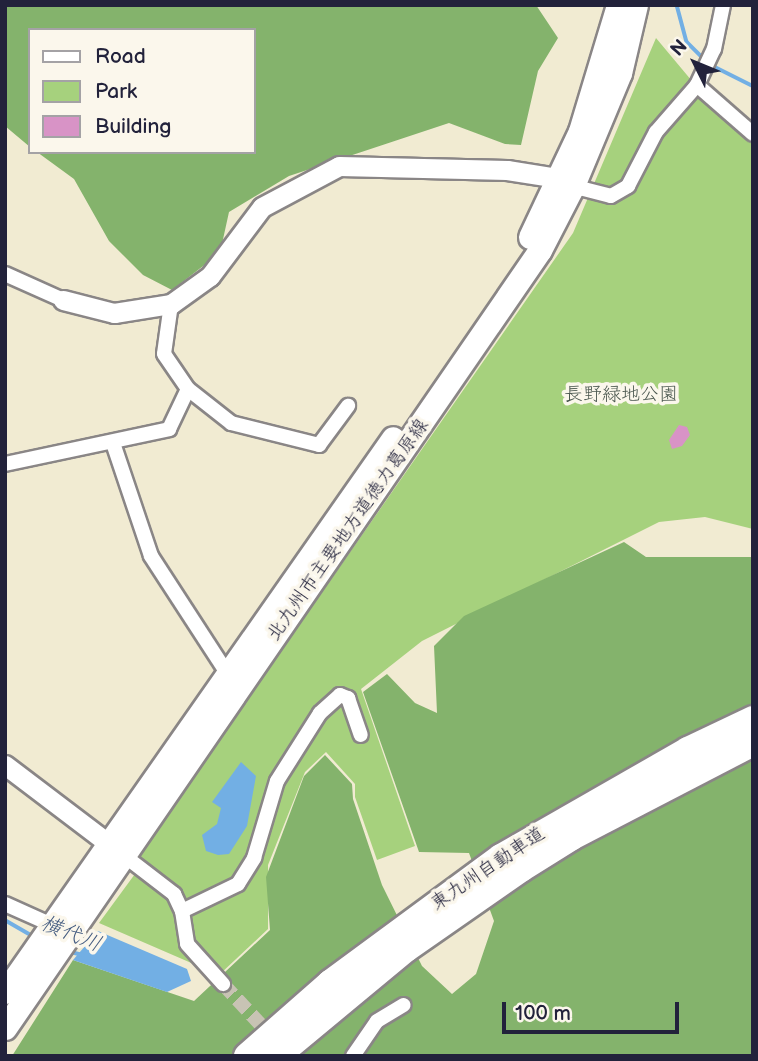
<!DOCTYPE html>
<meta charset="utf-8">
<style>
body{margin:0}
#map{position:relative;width:758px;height:1061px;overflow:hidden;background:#f1ebd2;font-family:"Balsamiq Sans","Klee One",sans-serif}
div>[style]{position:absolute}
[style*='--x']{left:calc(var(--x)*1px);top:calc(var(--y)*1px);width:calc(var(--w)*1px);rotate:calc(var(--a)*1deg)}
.green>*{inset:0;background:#a6d17d}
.forest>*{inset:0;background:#84b36c}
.water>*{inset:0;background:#72afe4}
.stream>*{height:3.5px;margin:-1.75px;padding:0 1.75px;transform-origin:1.75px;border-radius:1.75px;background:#72afe4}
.building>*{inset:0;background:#d893c6}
.street-tunnel>*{height:14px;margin-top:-7px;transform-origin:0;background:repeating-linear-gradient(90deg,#c8c3b4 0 14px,transparent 0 21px)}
.roads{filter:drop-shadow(2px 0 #8a8686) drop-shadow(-2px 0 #8a8686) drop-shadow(0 2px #8a8686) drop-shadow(0 -2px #8a8686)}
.street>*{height:14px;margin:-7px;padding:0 7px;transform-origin:7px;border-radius:7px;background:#fff}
.secondary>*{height:19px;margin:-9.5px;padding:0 9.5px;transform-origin:9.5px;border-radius:9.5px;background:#fff}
.primary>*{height:23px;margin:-11.5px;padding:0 11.5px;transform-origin:11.5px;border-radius:11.5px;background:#fff}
.highway>*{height:26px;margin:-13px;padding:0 13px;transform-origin:13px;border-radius:13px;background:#fff}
span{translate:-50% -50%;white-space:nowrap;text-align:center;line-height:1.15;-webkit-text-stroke:7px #fbf7ec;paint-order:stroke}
.park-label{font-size:19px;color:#4a574f}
.street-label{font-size:19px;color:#22223b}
.water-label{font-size:21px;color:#425a7f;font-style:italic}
.frame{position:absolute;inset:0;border:7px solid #22223b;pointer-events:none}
.legend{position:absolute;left:28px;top:28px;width:228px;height:126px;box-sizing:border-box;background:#fbf7ec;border:2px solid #a4a2a5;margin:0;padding:9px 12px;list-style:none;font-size:21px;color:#22223b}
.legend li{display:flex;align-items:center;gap:14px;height:35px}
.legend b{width:35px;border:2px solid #a4a2a5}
.north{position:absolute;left:660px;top:28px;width:70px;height:70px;-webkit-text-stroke:5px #fbf7ec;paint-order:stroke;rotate:313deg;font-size:19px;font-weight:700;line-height:28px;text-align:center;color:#22223b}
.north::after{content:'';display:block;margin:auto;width:24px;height:32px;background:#22223b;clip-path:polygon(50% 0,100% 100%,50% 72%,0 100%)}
.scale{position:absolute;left:502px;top:1002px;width:177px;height:32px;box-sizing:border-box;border:4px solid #22223b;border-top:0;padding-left:9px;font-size:21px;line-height:24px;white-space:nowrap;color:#22223b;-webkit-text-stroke:5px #fbf7ec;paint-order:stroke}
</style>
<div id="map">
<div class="green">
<i style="clip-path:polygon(656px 38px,707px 99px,753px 128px,753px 529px,705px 517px,659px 522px,422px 641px,361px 689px,415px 846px,377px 860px,355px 797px,355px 784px,326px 752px,305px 772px,268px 865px,268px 929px,219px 975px,99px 923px,143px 863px,137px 857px,573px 233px)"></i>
</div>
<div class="forest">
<i style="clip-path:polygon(5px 5px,536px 5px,558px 38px,538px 71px,521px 145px,505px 144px,449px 123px,289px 176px,229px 212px,220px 253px,172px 290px,143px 275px,109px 241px,74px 179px,37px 152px,254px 152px,254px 30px,30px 30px,30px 147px,5px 126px)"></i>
<i style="clip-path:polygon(624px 542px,646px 557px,753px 557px,753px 1056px,12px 1056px,73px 960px,194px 1001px,270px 930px,266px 877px,304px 776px,325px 755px,352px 784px,353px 799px,382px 885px,422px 966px,452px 994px,476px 974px,494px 921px,469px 853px,419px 852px,363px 692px,387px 674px,415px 703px,437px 713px,434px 646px,464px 616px)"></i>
</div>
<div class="water">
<i style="clip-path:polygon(241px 762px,256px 776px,247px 826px,229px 854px,218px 855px,206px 851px,202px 835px,217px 824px,221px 808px,212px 802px)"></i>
<i style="clip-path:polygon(98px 931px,187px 969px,191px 981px,167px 992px,73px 960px)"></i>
</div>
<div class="stream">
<i style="--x:677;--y:5;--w:38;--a:75"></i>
<i style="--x:687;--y:42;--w:25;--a:45"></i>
<i style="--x:711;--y:65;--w:47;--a:26.6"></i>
<i style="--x:5;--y:920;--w:34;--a:30"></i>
<i style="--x:67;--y:951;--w:16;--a:14"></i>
</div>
<div class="building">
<i style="clip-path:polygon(679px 425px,687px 427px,690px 435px,682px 446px,672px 449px,669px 440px)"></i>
</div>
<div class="street-tunnel">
<i style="--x:223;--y:984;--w:75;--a:47.2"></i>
</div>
<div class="roads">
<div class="street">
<i style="--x:697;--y:85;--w:74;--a:41.2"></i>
<i style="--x:568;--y:185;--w:44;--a:14.3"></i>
<i style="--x:611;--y:196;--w:20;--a:-30"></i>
<i style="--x:628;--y:186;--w:61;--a:-62.6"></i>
<i style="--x:656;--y:132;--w:62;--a:-48.9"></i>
<i style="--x:697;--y:85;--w:40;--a:-65"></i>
<i style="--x:714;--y:49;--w:45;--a:-78.4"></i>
<i style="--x:5;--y:274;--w:64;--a:24.1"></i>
<i style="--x:171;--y:304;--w:50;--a:98"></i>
<i style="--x:164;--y:354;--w:42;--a:55.6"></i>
<i style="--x:188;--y:389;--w:55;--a:38.3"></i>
<i style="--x:231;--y:423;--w:91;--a:14"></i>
<i style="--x:319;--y:445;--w:49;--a:-53.4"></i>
<i style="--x:113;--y:443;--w:119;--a:71.4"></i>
<i style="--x:151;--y:556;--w:140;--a:57"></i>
<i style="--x:5;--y:464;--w:168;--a:-12"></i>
<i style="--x:169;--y:429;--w:44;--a:-64.6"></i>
<i style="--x:122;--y:854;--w:66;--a:37.6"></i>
<i style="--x:174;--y:894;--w:19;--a:65"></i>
<i style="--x:182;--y:911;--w:33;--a:81"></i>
<i style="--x:187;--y:944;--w:54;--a:48"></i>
<i style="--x:5;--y:904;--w:42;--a:24.1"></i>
<i style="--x:182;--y:911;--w:62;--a:-25.7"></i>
<i style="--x:238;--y:884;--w:31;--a:-58"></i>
<i style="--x:254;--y:858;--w:80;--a:-73.4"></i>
<i style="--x:277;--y:781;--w:80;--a:-57.7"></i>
<i style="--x:320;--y:713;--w:27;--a:-42"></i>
<i style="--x:340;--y:695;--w:9;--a:21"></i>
<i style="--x:348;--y:698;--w:39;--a:71"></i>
<i style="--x:353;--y:1056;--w:42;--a:-55.6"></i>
<i style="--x:377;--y:1021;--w:31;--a:-31"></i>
</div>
<div class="secondary">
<i style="--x:63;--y:300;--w:53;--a:14.3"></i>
<i style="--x:114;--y:313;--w:58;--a:-9"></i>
<i style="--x:171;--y:304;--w:48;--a:-35.7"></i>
<i style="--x:210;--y:276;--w:86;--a:-53"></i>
<i style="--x:262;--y:207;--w:87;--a:-28"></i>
<i style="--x:339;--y:166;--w:168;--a:1.4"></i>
<i style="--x:507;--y:170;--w:52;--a:8.9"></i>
<i style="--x:5;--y:765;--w:146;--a:37.2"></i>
</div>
<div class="primary">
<i style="--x:530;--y:237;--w:117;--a:-64.7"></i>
<i style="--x:580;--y:131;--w:132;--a:-73.2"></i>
<i style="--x:5;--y:992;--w:676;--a:-54.99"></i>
<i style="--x:5;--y:1028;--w:944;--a:-55.49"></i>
<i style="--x:540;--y:250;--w:70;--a:-62.7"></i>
<i style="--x:572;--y:188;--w:125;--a:-67.3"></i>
<i style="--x:620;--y:73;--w:70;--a:-76.8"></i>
</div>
<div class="highway">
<i style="--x:247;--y:1056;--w:111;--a:-41.3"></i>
<i style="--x:330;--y:983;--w:212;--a:-36.4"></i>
<i style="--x:501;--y:857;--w:215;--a:-29.8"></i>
<i style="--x:688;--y:750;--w:72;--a:-25.5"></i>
<i style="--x:277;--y:1056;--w:168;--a:-39.7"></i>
<i style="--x:406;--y:949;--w:140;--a:-34.8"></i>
<i style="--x:521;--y:869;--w:60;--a:-32.1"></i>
<i style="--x:572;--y:837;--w:204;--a:-27.4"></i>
</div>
</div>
<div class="park-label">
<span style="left:621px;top:395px">長野緑地公園</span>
</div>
<div class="street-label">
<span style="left:348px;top:530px;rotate:-55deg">北九州市主要地方道徳力葛原線</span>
<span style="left:488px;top:869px;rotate:-34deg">東九州自動車道</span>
</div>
<div class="water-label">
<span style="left:71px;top:934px;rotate:22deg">横代川</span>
</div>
<div class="frame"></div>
<ul class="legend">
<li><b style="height:9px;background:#fff"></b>Road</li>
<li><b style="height:19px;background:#a6d17d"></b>Park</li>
<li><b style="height:19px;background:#d893c6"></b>Building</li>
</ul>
<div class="north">N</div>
<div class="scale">100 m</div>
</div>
